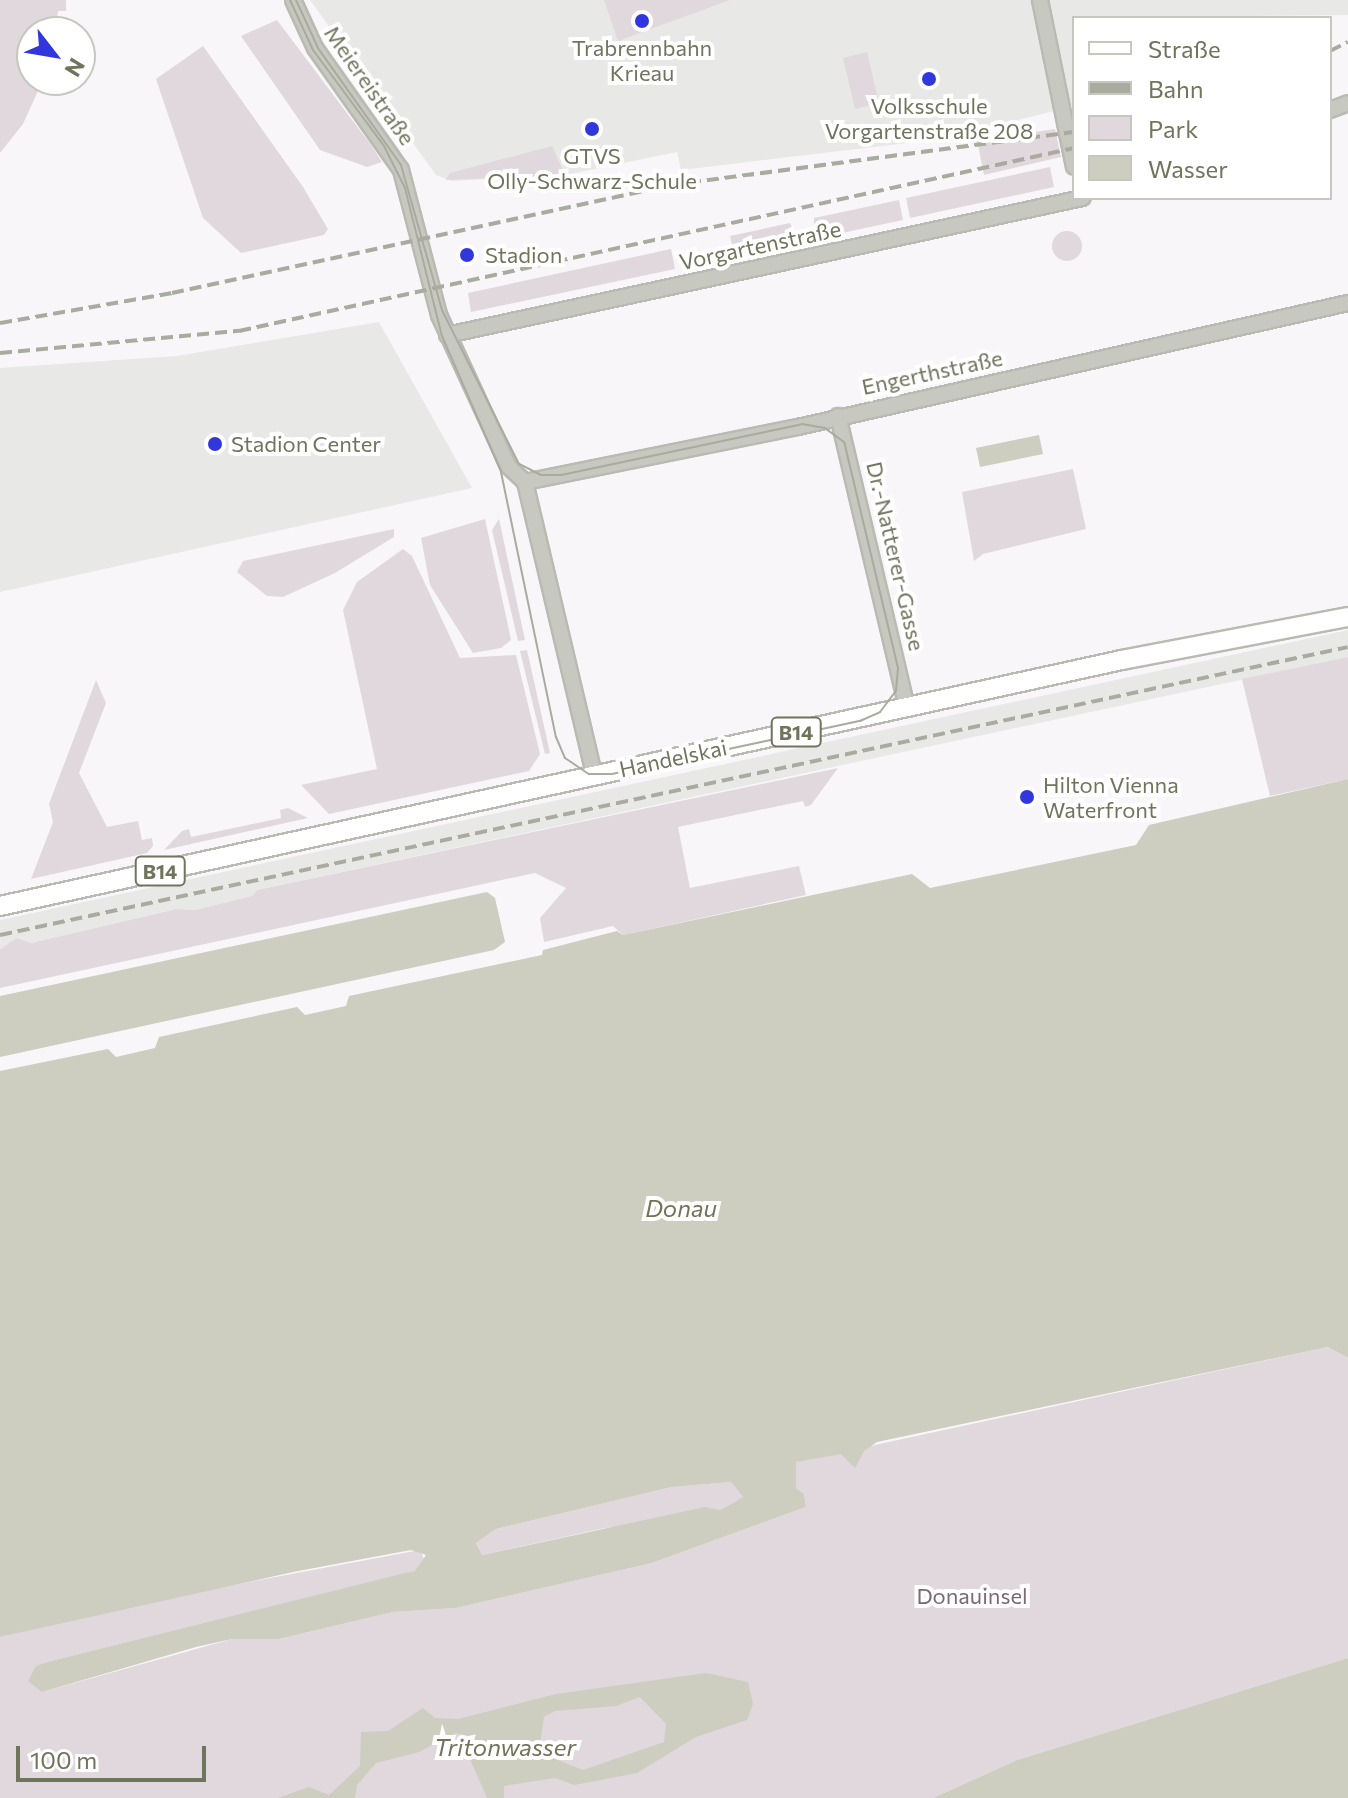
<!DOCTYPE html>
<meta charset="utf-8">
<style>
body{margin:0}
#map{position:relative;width:1348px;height:1798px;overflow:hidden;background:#f8f6f9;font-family:Commissioner,sans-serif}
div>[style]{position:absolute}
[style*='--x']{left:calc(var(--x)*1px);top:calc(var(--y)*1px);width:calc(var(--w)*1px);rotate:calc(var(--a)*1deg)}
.built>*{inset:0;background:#e8e8e7}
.green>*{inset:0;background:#e0d8dd}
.round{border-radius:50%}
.water>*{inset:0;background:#cdcdc0}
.roads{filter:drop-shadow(2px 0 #b9bbb2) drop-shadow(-2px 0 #b9bbb2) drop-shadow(0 2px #b9bbb2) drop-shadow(0 -2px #b9bbb2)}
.minor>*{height:14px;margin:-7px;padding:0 7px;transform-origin:7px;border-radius:7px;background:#c7c8c0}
.major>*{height:18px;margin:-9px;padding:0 9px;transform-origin:9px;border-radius:9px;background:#fff}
.tram>*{height:2px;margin:-1px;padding:0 1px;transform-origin:1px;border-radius:1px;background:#a9ab9e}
.rail>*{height:4px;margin-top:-2px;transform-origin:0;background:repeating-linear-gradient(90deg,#a9ab9e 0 12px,transparent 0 18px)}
.dots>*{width:22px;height:22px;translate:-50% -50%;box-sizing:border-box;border:4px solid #fff;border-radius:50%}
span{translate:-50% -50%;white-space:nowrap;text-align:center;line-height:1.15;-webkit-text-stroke:8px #fff;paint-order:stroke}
.shield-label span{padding:2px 6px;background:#fff;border:2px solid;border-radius:6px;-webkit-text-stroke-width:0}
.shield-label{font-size:20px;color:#70745c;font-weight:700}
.poi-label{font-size:22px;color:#70745c}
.left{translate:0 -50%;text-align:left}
.street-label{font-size:22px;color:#70745c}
.park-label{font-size:22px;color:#7e6872}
.water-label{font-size:24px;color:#73735a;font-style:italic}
.legend{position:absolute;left:1072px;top:16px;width:260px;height:184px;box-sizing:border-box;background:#fff;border:2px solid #c6c7be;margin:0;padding:10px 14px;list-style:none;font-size:24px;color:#70745c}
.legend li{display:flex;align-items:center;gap:16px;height:40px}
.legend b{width:40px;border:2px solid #c6c7be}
.north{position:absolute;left:16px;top:16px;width:80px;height:80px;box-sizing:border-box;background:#fff;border:2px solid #c6c7be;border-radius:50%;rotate:121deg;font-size:22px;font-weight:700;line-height:32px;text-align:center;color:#70745c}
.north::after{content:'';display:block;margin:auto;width:28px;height:36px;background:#3237dd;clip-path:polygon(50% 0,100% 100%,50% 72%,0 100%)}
.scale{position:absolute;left:16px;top:1746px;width:190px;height:36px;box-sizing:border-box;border:4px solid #70745c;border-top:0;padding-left:10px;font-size:24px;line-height:28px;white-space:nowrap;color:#70745c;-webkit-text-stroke:6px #fff;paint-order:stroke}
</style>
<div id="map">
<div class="built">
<i style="clip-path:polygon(310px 0,1348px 0,1348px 15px,1074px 18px,1074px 106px,941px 139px,681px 170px,677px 152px,565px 175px,452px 181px,436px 175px)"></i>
<i style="clip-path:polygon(379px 322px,472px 488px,0 592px,0 368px,177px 356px)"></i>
<i style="clip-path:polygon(1348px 630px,1348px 657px,257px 890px,252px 896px,195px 910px,175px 909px,31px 943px,17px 938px,0 949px,0 920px)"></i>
</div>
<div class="green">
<i style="clip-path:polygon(0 0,66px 0,66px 11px,58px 11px,56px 32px,32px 32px,32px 80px,43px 80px,23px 124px,0 153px)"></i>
<i style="clip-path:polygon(604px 0,730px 0,618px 41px)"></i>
<i style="clip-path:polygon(277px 20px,371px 145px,382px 162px,367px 167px,320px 150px,241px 36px)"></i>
<i style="clip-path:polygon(203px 46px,303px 187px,328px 229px,324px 235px,241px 253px,203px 218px,156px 79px)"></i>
<i style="clip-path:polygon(867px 52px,879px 103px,855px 109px,843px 58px)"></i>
<i style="clip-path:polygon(1055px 129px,1061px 157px,984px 175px,977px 140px)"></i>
<i style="clip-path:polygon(552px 146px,565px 175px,446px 180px,450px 173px)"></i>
<i style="clip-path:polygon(1050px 167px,1054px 187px,910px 218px,906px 198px)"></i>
<i style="clip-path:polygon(899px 200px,903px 220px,814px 239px,814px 218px)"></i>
<i style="clip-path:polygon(790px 223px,798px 242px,735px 256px,730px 236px)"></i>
<i class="round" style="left:1052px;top:231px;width:30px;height:30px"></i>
<i style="clip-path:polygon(671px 249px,675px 269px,471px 312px,468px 293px)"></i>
<i style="clip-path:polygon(1073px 469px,1086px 529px,983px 554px,974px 561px,962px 492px)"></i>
<i style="clip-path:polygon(485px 519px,511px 640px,501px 648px,473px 653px,430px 585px,421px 538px)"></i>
<i style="clip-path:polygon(499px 519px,525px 640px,518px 641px,492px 530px)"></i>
<i style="clip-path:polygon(394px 529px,394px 537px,335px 573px,283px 597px,267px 596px,237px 572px,243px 561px)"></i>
<i style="clip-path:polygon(403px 549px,412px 556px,460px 658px,516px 655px,540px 754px,529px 771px,329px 814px,301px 785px,377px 769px,343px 610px,357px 582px)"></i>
<i style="clip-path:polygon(527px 650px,550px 753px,545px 754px,520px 651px)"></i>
<i style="clip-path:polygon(1348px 657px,1348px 779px,1270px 796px,1242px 679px)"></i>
<i style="clip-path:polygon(96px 680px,106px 703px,79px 773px,107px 827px,138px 821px,142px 840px,152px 838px,153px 846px,147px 853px,31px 879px,53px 822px,49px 804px)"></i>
<i style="clip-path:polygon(838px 768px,811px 805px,805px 807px,803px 801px,678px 827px,690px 888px,799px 866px,806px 895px,623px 935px,613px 926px,544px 942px,540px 918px,566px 888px,535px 873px,0 988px,0 949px,17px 938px,31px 943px,176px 909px,195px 910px,252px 896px,257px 890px)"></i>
<i style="clip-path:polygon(288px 808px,308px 818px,164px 850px,182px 831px,189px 829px,191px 837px,281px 818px,280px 810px)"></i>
<i style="clip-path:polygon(1328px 1347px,1348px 1358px,1348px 1658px,1017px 1760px,933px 1798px,0 1798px,0 1637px,190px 1593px,420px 1550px,425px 1561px,415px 1571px,51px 1661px,42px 1692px,232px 1639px,279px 1639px,393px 1612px,456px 1608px,652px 1563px,806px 1507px,804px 1494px,796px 1488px,796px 1462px)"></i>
<i style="clip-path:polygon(731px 1482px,743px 1497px,720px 1510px,600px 1529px,482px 1555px,476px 1543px,496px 1529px,672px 1487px)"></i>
</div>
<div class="water">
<i style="clip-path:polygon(1039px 435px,1043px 454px,980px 467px,976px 448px)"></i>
<i style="clip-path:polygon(evenodd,1348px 779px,1348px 1358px,1328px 1347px,877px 1442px,864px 1451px,855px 1468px,841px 1454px,796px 1462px,796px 1488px,804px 1494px,806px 1507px,652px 1563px,456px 1608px,393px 1612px,279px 1639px,232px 1639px,196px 1647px,42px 1692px,28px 1681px,36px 1666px,51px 1661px,405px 1573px,415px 1571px,426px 1555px,411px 1550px,293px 1572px,0 1637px,0 1071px,108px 1049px,116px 1057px,155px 1048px,159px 1037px,297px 1007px,305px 1015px,346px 1006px,349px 996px,542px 955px,543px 950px,617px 931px,623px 935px,912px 874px,930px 888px,1136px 845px,1149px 825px,1348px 779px,731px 1482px,743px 1497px,720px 1510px,705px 1507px,482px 1555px,476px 1543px,496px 1529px,672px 1487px,731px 1482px)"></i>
<i style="clip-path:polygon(487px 892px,495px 898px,505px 942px,494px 950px,0 1057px,0 996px)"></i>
<i style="clip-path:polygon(1348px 1658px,1348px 1798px,933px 1798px,1017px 1760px)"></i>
<i style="clip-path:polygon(evenodd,706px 1673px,748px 1682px,753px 1704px,747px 1720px,696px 1737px,637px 1773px,574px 1785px,555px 1778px,504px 1786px,504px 1798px,487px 1798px,470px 1759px,469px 1736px,456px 1733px,419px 1752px,376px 1763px,357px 1785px,355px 1798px,278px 1798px,309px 1787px,329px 1795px,360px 1766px,361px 1732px,388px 1731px,423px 1708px,435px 1718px,458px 1719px,556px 1694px,706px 1673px,640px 1697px,666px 1724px,664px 1742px,583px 1770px,545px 1755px,540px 1744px,544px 1717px,555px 1711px,616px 1706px,640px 1697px)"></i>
</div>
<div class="roads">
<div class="minor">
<i style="--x:293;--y:0;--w:53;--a:65.4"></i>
<i style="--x:315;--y:48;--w:149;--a:54.8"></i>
<i style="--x:401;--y:170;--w:150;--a:75.3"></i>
<i style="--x:439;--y:315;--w:167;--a:65.3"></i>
<i style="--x:509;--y:467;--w:22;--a:43"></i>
<i style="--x:1040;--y:0;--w:170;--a:78.5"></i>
<i style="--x:1330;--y:110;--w:19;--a:-21"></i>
<i style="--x:447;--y:335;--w:650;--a:-12.17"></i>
<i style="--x:838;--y:416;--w:300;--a:76.7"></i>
<i style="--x:525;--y:482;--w:278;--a:-11.4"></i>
<i style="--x:798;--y:427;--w:564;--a:-12.71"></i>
<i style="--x:525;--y:482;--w:301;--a:76.7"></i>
</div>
<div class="major">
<i style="--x:0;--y:906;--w:1149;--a:-12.37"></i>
<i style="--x:1122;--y:660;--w:230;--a:-10.8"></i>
</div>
</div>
<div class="tram">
<i style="--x:290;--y:0;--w:55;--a:65.3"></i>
<i style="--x:313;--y:50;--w:119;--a:53.5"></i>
<i style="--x:384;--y:146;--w:47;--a:63.4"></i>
<i style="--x:405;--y:188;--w:153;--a:76"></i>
<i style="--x:442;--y:336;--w:148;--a:66.5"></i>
<i style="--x:501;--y:472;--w:271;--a:78.3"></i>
<i style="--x:556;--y:737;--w:23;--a:67"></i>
<i style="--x:565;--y:758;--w:29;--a:34"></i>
<i style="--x:589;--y:774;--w:23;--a:0"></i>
<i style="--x:612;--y:774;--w:254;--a:-12.1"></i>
<i style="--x:860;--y:721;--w:22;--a:-24"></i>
<i style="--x:880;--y:712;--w:26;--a:-53"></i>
<i style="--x:896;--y:691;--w:23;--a:-85"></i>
<i style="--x:898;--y:668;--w:232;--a:-103.4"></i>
<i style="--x:844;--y:442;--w:24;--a:-144"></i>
<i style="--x:825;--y:428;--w:22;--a:-170"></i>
<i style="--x:803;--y:424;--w:247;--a:168.1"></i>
<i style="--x:561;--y:475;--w:20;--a:180"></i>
<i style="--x:541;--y:475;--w:25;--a:-153"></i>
<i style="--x:519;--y:464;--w:172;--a:-116.6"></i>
<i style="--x:442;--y:310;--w:151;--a:-105.8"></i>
<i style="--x:401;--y:165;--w:143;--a:-125.4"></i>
<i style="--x:318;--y:48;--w:53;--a:-114.6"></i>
</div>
<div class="rail">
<i style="--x:1330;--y:51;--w:20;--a:-27"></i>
<i style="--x:0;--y:323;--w:175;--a:-9.9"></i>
<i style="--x:172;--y:293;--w:511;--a:-12.21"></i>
<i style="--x:671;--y:185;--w:406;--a:-7.5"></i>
<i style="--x:0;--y:353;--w:240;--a:-5.3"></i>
<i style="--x:239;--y:331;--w:855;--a:-12.36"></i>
<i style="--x:0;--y:935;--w:1378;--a:-12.06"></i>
</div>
<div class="dots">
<i style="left:642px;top:21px;background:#3237dd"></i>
<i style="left:929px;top:79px;background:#3237dd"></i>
<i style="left:592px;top:129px;background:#3237dd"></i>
<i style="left:467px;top:255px;background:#3237dd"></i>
<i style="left:215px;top:444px;background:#3237dd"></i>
<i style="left:1027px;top:797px;background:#3237dd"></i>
</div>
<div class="shield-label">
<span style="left:796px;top:732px">B14</span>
<span style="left:160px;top:871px">B14</span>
</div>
<div class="poi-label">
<span style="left:642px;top:60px">Trabrennbahn<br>Krieau</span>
<span style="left:929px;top:118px">Volksschule<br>Vorgartenstraße 208</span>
<span style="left:592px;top:168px">GTVS<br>Olly-Schwarz-Schule</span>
<span class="left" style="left:485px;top:255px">Stadion</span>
<span class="left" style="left:231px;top:444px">Stadion Center</span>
<span class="left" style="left:1043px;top:797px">Hilton Vienna<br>Waterfront</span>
</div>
<div class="street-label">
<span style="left:370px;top:85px;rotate:55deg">Meiereistraße</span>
<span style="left:760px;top:245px;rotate:-12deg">Vorgartenstraße</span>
<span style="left:932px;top:372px;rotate:-12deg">Engerthstraße</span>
<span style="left:896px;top:556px;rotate:77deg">Dr.-Natterer-Gasse</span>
<span style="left:673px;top:758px;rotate:-12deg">Handelskai</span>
</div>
<div class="park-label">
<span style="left:972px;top:1596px">Donauinsel</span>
</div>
<div class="water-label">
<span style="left:681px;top:1208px">Donau</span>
<span style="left:505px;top:1747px">Tritonwasser</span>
</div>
<ul class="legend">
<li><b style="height:10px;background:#fff"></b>Straße</li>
<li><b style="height:10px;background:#a9ab9e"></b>Bahn</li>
<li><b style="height:22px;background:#e0d8dd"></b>Park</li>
<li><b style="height:22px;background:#cdcdc0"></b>Wasser</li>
</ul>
<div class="north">N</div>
<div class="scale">100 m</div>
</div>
